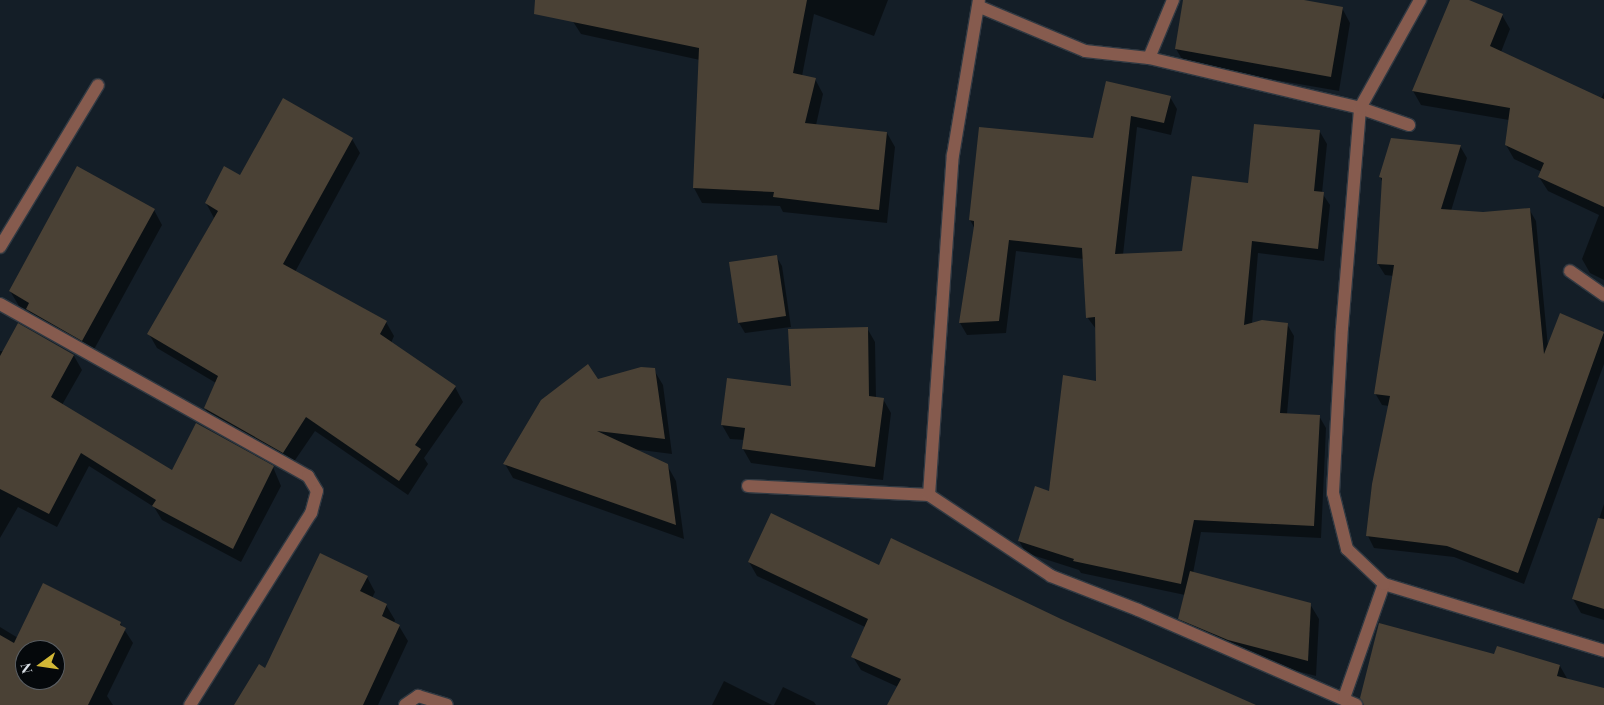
<!DOCTYPE html>
<style>
body{margin:0}
#map{position:relative;width:1604px;height:705px;overflow:hidden;background:#141e27;font-family:"Playfair Display",serif}
div>[style]{position:absolute}
[style*='--x']{left:calc(var(--x)*1px);top:calc(var(--y)*1px);width:calc(var(--w)*1px);rotate:calc(var(--a)*1deg)}
.shadow>*{inset:0;background:#0007}
.building>*{inset:0;background:#4a4135}
.roads{filter:drop-shadow(1px 0 #303942) drop-shadow(-1px 0 #303942) drop-shadow(0 1px #303942) drop-shadow(0 -1px #303942)}
.minor>*{height:12px;margin:-6px;padding:0 6px;transform-origin:6px;border-radius:6px;background:#865b4e}
span{translate:-50% -50%;white-space:nowrap;text-align:center;line-height:1.15;-webkit-text-stroke:4px #05080b;paint-order:stroke}
.north{position:absolute;left:15px;top:640px;width:50px;height:50px;box-sizing:border-box;background:#05080b;border:1px solid #5a5e63;border-radius:50%;rotate:256deg;font-size:14px;font-weight:700;line-height:20px;text-align:center;color:#dae0e7}
.north::after{content:'';display:block;margin:auto;width:18px;height:22px;background:#d2b736;clip-path:polygon(50% 0,100% 100%,50% 72%,0 100%)}
</style>
<div id="map">
<div class="shadow">
<i style="clip-path:polygon(578px 0,888px 0,874px 36px,814px 14px,802px 76px,815px 79px,823px 94px,816px 125px,887px 133px,895px 147px,887px 223px,783px 212px,780px 206px,702px 203px,694px 188px,700px 60px,581px 34px,572px 20px)"></i>
<i style="clip-path:polygon(1184px 0,1296px 0,1342px 8px,1350px 23px,1339px 91px,1185px 64px,1176px 49px)"></i>
<i style="clip-path:polygon(1451px 0,1466px 0,1502px 15px,1510px 29px,1501px 52px,1601px 99px,1604px 92px,1604px 280px,1590px 273px,1582px 259px,1599px 215px,1548px 191px,1539px 177px,1542px 172px,1514px 159px,1506px 145px,1509px 120px,1421px 105px,1413px 91px)"></i>
<i style="clip-path:polygon(1107px 82px,1170px 97px,1177px 109px,1171px 135px,1137px 127px,1123px 255px,1183px 252px,1249px 184px,1320px 132px,1327px 144px,1322px 193px,1330px 205px,1324px 261px,1258px 253px,1252px 324px,1287px 324px,1294px 336px,1287px 414px,1319px 416px,1326px 428px,1321px 538px,1201px 532px,1193px 573px,1310px 604px,1319px 619px,1316px 676px,1237px 655px,1188px 633px,1179px 618px,1185px 595px,1081px 573px,1079px 570px,1026px 553px,1019px 541px,1050px 492px,1097px 382px,1096px 329px,1087px 317px,1084px 259px,1016px 251px,1006px 333px,967px 335px,960px 323px,975px 229px,970px 220px,1094px 140px)"></i>
<i style="clip-path:polygon(352px 139px,360px 153px,295px 272px,386px 322px,394px 336px,391px 343px,455px 387px,463px 402px,424px 458px,428px 464px,408px 495px,315px 431px,291px 466px,213px 423px,205px 408px,216px 383px,157px 348px,149px 334px,214px 218px,206px 203px,240px 177px)"></i>
<i style="clip-path:polygon(1460px 146px,1467px 158px,1451px 211px,1483px 213px,1529px 209px,1536px 221px,1548px 347px,1560px 315px,1604px 334px,1604px 364px,1524px 584px,1454px 557px,1374px 548px,1368px 536px,1389px 406px,1382px 405px,1375px 393px,1394px 276px,1385px 275px,1378px 264px,1383px 183px,1380px 177px)"></i>
<i style="clip-path:polygon(154px 210px,162px 225px,91px 355px,36px 324px,29px 311px,19px 306px,10px 291px)"></i>
<i style="clip-path:polygon(776px 256px,782px 266px,791px 327px,745px 333px,739px 323px)"></i>
<i style="clip-path:polygon(867px 328px,875px 342px,876px 398px,883px 399px,891px 413px,883px 480px,751px 463px,743px 449px,745px 440px,730px 439px,722px 425px,792px 387px)"></i>
<i style="clip-path:polygon(0 351px,74px 356px,82px 370px,62px 405px,172px 471px,273px 467px,281px 486px,241px 562px,162px 520px,154px 507px,89px 466px,57px 527px,18px 507px,0 538px)"></i>
<i style="clip-path:polygon(654px 370px,663px 385px,672px 454px,633px 449px,667px 465px,676px 481px,684px 539px,513px 478px,505px 464px,598px 380px)"></i>
<i style="clip-path:polygon(1604px 504px,1604px 620px,1581px 613px,1573px 599px)"></i>
<i style="clip-path:polygon(749px 562px,880px 566px,1061px 620px,1251px 705px,889px 705px,898px 687px,861px 670px,853px 657px,865px 627px,757px 576px)"></i>
<i style="clip-path:polygon(367px 577px,375px 592px,372px 598px,386px 605px,395px 620px,394px 623px,399px 626px,408px 641px,378px 705px,235px 705px,265px 670px)"></i>
<i style="clip-path:polygon(evenodd,120px 623px,133px 643px,107px 696px,113px 705px,0 705px,0 627px,18px 638px,120px 623px,25px 650px,55px 650px,55px 680px,25px 680px,25px 650px)"></i>
<i style="clip-path:polygon(1495px 656px,1560px 666px,1568px 680px,1604px 689px,1604px 705px,1364px 705px,1361px 698px)"></i>
<i style="clip-path:polygon(724px 681px,772px 705px,712px 705px)"></i>
<i style="clip-path:polygon(783px 687px,814px 702px,816px 705px,774px 705px)"></i>
</div>
<div class="building">
<i style="clip-path:polygon(535px 0,807px 0,793px 73px,816px 78px,805px 123px,887px 132px,879px 210px,773px 197px,774px 192px,693px 188px,699px 48px,534px 14px)"></i>
<i style="clip-path:polygon(1183px 0,1304px 0,1343px 7px,1331px 77px,1175px 49px)"></i>
<i style="clip-path:polygon(1450px 0,1469px 0,1503px 14px,1490px 46px,1604px 99px,1604px 207px,1538px 177px,1544px 163px,1505px 145px,1510px 108px,1412px 91px)"></i>
<i style="clip-path:polygon(1106px 81px,1171px 96px,1164px 123px,1131px 116px,1115px 254px,1182px 251px,1192px 176px,1248px 183px,1254px 124px,1320px 130px,1314px 191px,1324px 192px,1318px 249px,1252px 241px,1244px 325px,1262px 320px,1288px 323px,1280px 413px,1320px 415px,1314px 526px,1194px 520px,1181px 584px,1073px 561px,1074px 559px,1018px 541px,1035px 486px,1049px 491px,1063px 375px,1096px 381px,1095px 317px,1086px 318px,1082px 248px,1009px 240px,999px 321px,959px 323px,974px 226px,974px 221px,969px 220px,979px 127px,1093px 138px)"></i>
<i style="clip-path:polygon(283px 98px,353px 138px,283px 264px,387px 321px,380px 334px,456px 386px,415px 445px,421px 449px,399px 481px,306px 417px,283px 453px,204px 408px,218px 376px,147px 334px,218px 211px,205px 203px,224px 166px,240px 175px)"></i>
<i style="clip-path:polygon(1391px 138px,1461px 145px,1441px 209px,1483px 212px,1530px 208px,1544px 354px,1560px 313px,1604px 332px,1518px 573px,1447px 546px,1366px 536px,1372px 484px,1390px 396px,1374px 394px,1394px 265px,1377px 264px,1382px 178px,1379px 177px)"></i>
<i style="clip-path:polygon(77px 166px,155px 209px,82px 341px,26px 309px,29px 303px,9px 291px)"></i>
<i style="clip-path:polygon(777px 255px,786px 316px,738px 323px,729px 262px)"></i>
<i style="clip-path:polygon(18px 323px,74px 355px,51px 397px,172px 470px,196px 423px,274px 466px,233px 549px,152px 506px,156px 500px,81px 453px,49px 514px,0 489px,0 356px)"></i>
<i style="clip-path:polygon(868px 327px,869px 396px,884px 398px,875px 467px,742px 449px,745px 428px,721px 425px,727px 378px,791px 386px,788px 329px)"></i>
<i style="clip-path:polygon(588px 364px,598px 379px,641px 367px,655px 368px,665px 439px,597px 431px,668px 464px,676px 525px,503px 464px,541px 400px)"></i>
<i style="clip-path:polygon(771px 513px,879px 565px,891px 538px,1061px 619px,1256px 705px,887px 705px,901px 679px,851px 657px,868px 619px,748px 562px)"></i>
<i style="clip-path:polygon(1598px 518px,1604px 519px,1604px 609px,1572px 599px)"></i>
<i style="clip-path:polygon(320px 553px,368px 576px,360px 591px,387px 604px,382px 616px,400px 625px,363px 705px,234px 705px,259px 664px,265px 668px)"></i>
<i style="clip-path:polygon(1190px 571px,1311px 603px,1308px 661px,1228px 640px,1178px 619px)"></i>
<i style="clip-path:polygon(evenodd,43px 583px,121px 622px,120px 625px,126px 628px,88px 705px,0 705px,0 635px,14px 643px,43px 583px,25px 650px,55px 650px,55px 680px,25px 680px,25px 650px)"></i>
<i style="clip-path:polygon(1379px 623px,1494px 654px,1497px 646px,1560px 665px,1557px 676px,1604px 688px,1604px 705px,1364px 705px,1360px 698px)"></i>
</div>
<div class="roads">
<div class="minor">
<i style="--x:980;--y:7;--w:114;--a:22.7"></i>
<i style="--x:1085;--y:51;--w:64;--a:6.2"></i>
<i style="--x:1149;--y:58;--w:217;--a:13.3"></i>
<i style="--x:1360;--y:108;--w:52;--a:19.1"></i>
<i style="--x:1149;--y:58;--w:63;--a:-67.5"></i>
<i style="--x:0;--y:247;--w:189;--a:-58.8"></i>
<i style="--x:1570;--y:271;--w:42;--a:35.2"></i>
<i style="--x:0;--y:304;--w:353;--a:29.2"></i>
<i style="--x:308;--y:476;--w:17;--a:59"></i>
<i style="--x:317;--y:491;--w:23;--a:105"></i>
<i style="--x:311;--y:513;--w:227;--a:122.2"></i>
<i style="--x:748;--y:486;--w:181;--a:2.8"></i>
<i style="--x:929;--y:495;--w:146;--a:33.6"></i>
<i style="--x:1051;--y:576;--w:93;--a:21.3"></i>
<i style="--x:1138;--y:610;--w:238;--a:23.5"></i>
<i style="--x:929;--y:495;--w:341;--a:-86"></i>
<i style="--x:953;--y:155;--w:157;--a:-80.5"></i>
<i style="--x:1384;--y:584;--w:230;--a:16.9"></i>
<i style="--x:1344;--y:698;--w:121;--a:-70.7"></i>
<i style="--x:1384;--y:584;--w:51;--a:-136.6"></i>
<i style="--x:1347;--y:549;--w:58;--a:-104"></i>
<i style="--x:1333;--y:493;--w:165;--a:-86.9"></i>
<i style="--x:1342;--y:328;--w:221;--a:-85.3"></i>
<i style="--x:1360;--y:108;--w:124;--a:-60.9"></i>
<i style="--x:405;--y:705;--w:16;--a:-35"></i>
<i style="--x:418;--y:696;--w:30;--a:17"></i>
</div>
</div>
<div class="north">N</div>
</div>
